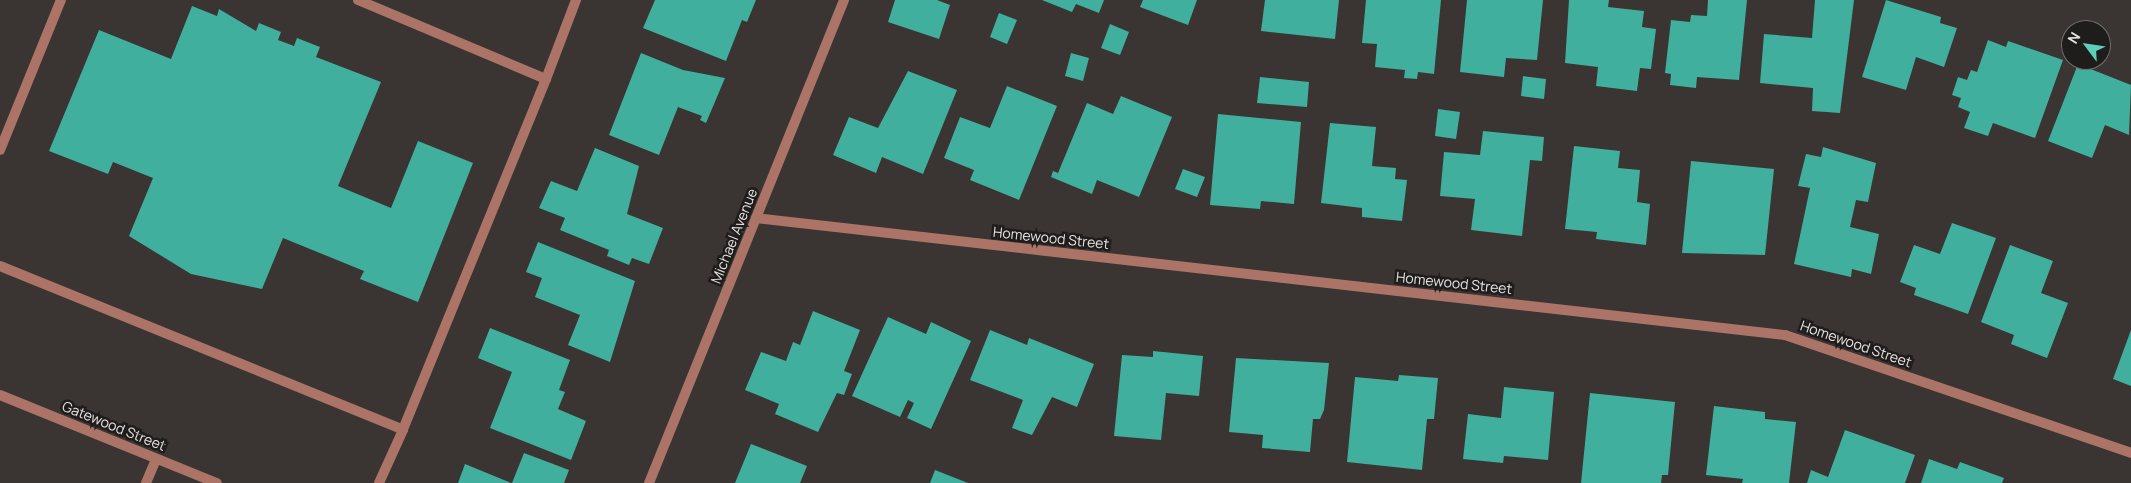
<!DOCTYPE html>
<style>
body{margin:0}
#map{position:relative;width:2131px;height:483px;overflow:hidden;background:#3a3433;font-family:Manrope,sans-serif}
div>[style]{position:absolute}
[style*='--x']{left:calc(var(--x)*1px);top:calc(var(--y)*1px);width:calc(var(--w)*1px);rotate:calc(var(--a)*1deg)}
.building>*{inset:0;background:#41af9d}
.lane>*{height:10px;margin:-5px;padding:0 5px;transform-origin:5px;border-radius:5px;background:#ab7466}
.street>*{height:10px;margin:-5px;padding:0 5px;transform-origin:5px;border-radius:5px;background:#ab7466}
span{translate:-50% -50%;white-space:nowrap;text-align:center;line-height:1.15;-webkit-text-stroke:5px #1f1c1c;paint-order:stroke}
.street-label{font-size:14px;color:#e8e4e3}
.north{position:absolute;left:2061px;top:20px;width:50px;height:50px;box-sizing:border-box;background:#1f1c1c;border:1px solid #6f6c6c;border-radius:50%;rotate:301deg;font-size:14px;font-weight:700;line-height:20px;text-align:center;color:#e8e4e3}
.north::after{content:'';display:block;margin:auto;width:18px;height:22px;background:#5cceba;clip-path:polygon(50% 0,100% 100%,50% 72%,0 100%)}
</style>
<div id="map">
<div class="building">
<i style="clip-path:polygon(655px 0,756px 0,747px 22px,742px 20px,726px 61px,643px 28px)"></i>
<i style="clip-path:polygon(895px 0,937px 0,950px 5px,939px 39px,888px 22px)"></i>
<i style="clip-path:polygon(1042px 0,1104px 0,1099px 13px,1076px 4px,1072px 12px)"></i>
<i style="clip-path:polygon(1143px 0,1197px 0,1188px 25px,1140px 7px)"></i>
<i style="clip-path:polygon(1265px 0,1339px 0,1335px 39px,1261px 31px)"></i>
<i style="clip-path:polygon(1366px 0,1441px 0,1434px 74px,1418px 72px,1417px 79px,1404px 78px,1405px 70px,1375px 67px,1377px 44px,1362px 43px)"></i>
<i style="clip-path:polygon(1467px 0,1543px 0,1537px 60px,1506px 58px,1504px 77px,1460px 72px)"></i>
<i style="clip-path:polygon(1569px 0,1609px 0,1608px 7px,1644px 11px,1642px 27px,1656px 29px,1651px 69px,1640px 68px,1637px 91px,1596px 86px,1598px 67px,1565px 63px)"></i>
<i style="clip-path:polygon(1708px 0,1747px 0,1739px 80px,1697px 77px,1696px 88px,1670px 85px,1671px 74px,1665px 73px,1671px 20px,1690px 22px,1691px 15px,1707px 16px)"></i>
<i style="clip-path:polygon(1815px 0,1854px 0,1840px 113px,1812px 111px,1813px 88px,1760px 83px,1764px 34px,1812px 38px)"></i>
<i style="clip-path:polygon(1886px 0,1941px 17px,1940px 23px,1957px 28px,1944px 67px,1916px 57px,1906px 90px,1862px 77px)"></i>
<i style="clip-path:polygon(192px 6px,217px 16px,219px 9px,256px 31px,259px 23px,281px 32px,278px 40px,294px 46px,297px 38px,320px 47px,316px 57px,381px 82px,338px 186px,391px 208px,418px 141px,473px 163px,418px 302px,360px 279px,364px 271px,283px 238px,262px 289px,191px 274px,129px 236px,153px 178px,113px 162px,108px 174px,49px 151px,99px 30px,171px 59px)"></i>
<i style="clip-path:polygon(999px 13px,1017px 20px,1007px 44px,990px 37px)"></i>
<i style="clip-path:polygon(1110px 24px,1129px 32px,1120px 55px,1101px 48px)"></i>
<i style="clip-path:polygon(1988px 40px,2006px 47px,2008px 41px,2063px 60px,2035px 138px,1993px 123px,1988px 136px,1964px 128px,1970px 112px,1958px 107px,1961px 98px,1952px 95px,1958px 77px,1967px 80px,1971px 70px,1977px 72px)"></i>
<i style="clip-path:polygon(641px 53px,683px 70px,725px 78px,706px 123px,700px 120px,702px 116px,678px 107px,659px 155px,609px 135px)"></i>
<i style="clip-path:polygon(1071px 53px,1089px 58px,1083px 81px,1065px 76px)"></i>
<i style="clip-path:polygon(2078px 64px,2131px 85px,2129px 135px,2105px 125px,2092px 158px,2048px 141px)"></i>
<i style="clip-path:polygon(908px 71px,957px 90px,923px 174px,882px 157px,876px 173px,833px 155px,849px 117px,878px 128px)"></i>
<i style="clip-path:polygon(1523px 76px,1546px 79px,1544px 99px,1521px 96px)"></i>
<i style="clip-path:polygon(1260px 77px,1309px 82px,1307px 107px,1257px 103px)"></i>
<i style="clip-path:polygon(1007px 86px,1057px 106px,1019px 200px,970px 180px,974px 170px,944px 158px,960px 117px,990px 128px)"></i>
<i style="clip-path:polygon(1121px 96px,1172px 117px,1139px 197px,1097px 180px,1092px 194px,1051px 177px,1053px 171px,1058px 173px,1087px 103px,1113px 114px)"></i>
<i style="clip-path:polygon(1438px 109px,1460px 112px,1456px 139px,1435px 136px)"></i>
<i style="clip-path:polygon(1218px 114px,1301px 122px,1294px 204px,1261px 201px,1260px 209px,1210px 205px)"></i>
<i style="clip-path:polygon(1330px 123px,1376px 127px,1372px 166px,1396px 168px,1395px 179px,1407px 180px,1402px 221px,1362px 217px,1362px 208px,1321px 203px)"></i>
<i style="clip-path:polygon(1483px 131px,1544px 137px,1542px 161px,1530px 160px,1522px 236px,1471px 230px,1475px 199px,1440px 196px,1444px 152px,1480px 155px)"></i>
<i style="clip-path:polygon(1574px 146px,1620px 151px,1618px 168px,1640px 170px,1637px 202px,1650px 204px,1646px 245px,1596px 239px,1597px 232px,1565px 229px)"></i>
<i style="clip-path:polygon(1823px 147px,1876px 163px,1868px 202px,1856px 200px,1850px 227px,1879px 234px,1871px 274px,1852px 269px,1851px 277px,1794px 264px,1810px 188px,1798px 186px,1806px 154px,1821px 157px)"></i>
<i style="clip-path:polygon(595px 148px,639px 166px,627px 214px,663px 228px,649px 264px,632px 258px,629px 265px,607px 256px,609px 250px,560px 230px,565px 218px,539px 208px,551px 181px,577px 191px)"></i>
<i style="clip-path:polygon(1691px 161px,1774px 169px,1765px 255px,1682px 253px)"></i>
<i style="clip-path:polygon(1183px 169px,1205px 177px,1197px 197px,1175px 189px)"></i>
<i style="clip-path:polygon(1952px 223px,1996px 238px,1968px 314px,1914px 295px,1916px 288px,1900px 282px,1914px 245px,1940px 254px)"></i>
<i style="clip-path:polygon(538px 242px,635px 281px,610px 362px,568px 345px,580px 315px,535px 297px,542px 278px,526px 272px)"></i>
<i style="clip-path:polygon(2010px 245px,2053px 261px,2041px 293px,2068px 303px,2047px 358px,2011px 344px,2014px 335px,1981px 322px)"></i>
<i style="clip-path:polygon(813px 311px,860px 330px,844px 371px,852px 374px,844px 395px,837px 393px,818px 432px,775px 414px,779px 404px,745px 390px,761px 352px,786px 361px,793px 342px,800px 345px)"></i>
<i style="clip-path:polygon(888px 317px,926px 334px,931px 322px,971px 341px,931px 429px,907px 418px,914px 403px,908px 400px,900px 417px,852px 396px)"></i>
<i style="clip-path:polygon(490px 328px,570px 360px,559px 390px,565px 392px,558px 409px,586px 421px,571px 460px,490px 428px,512px 372px,478px 358px)"></i>
<i style="clip-path:polygon(990px 330px,1027px 345px,1029px 338px,1094px 364px,1077px 407px,1052px 397px,1032px 435px,1012px 428px,1023px 400px,970px 380px)"></i>
<i style="clip-path:polygon(2131px 330px,2131px 386px,2113px 379px)"></i>
<i style="clip-path:polygon(1153px 351px,1203px 356px,1199px 396px,1166px 393px,1161px 440px,1114px 436px,1122px 355px,1153px 357px)"></i>
<i style="clip-path:polygon(1236px 358px,1329px 363px,1324px 410px,1320px 419px,1313px 419px,1310px 452px,1262px 448px,1263px 435px,1229px 432px)"></i>
<i style="clip-path:polygon(1399px 375px,1438px 378px,1434px 419px,1427px 419px,1422px 470px,1347px 462px,1355px 377px,1398px 381px)"></i>
<i style="clip-path:polygon(1504px 387px,1554px 392px,1548px 460px,1504px 456px,1503px 463px,1463px 459px,1468px 414px,1501px 418px)"></i>
<i style="clip-path:polygon(1590px 393px,1675px 402px,1668px 475px,1662px 475px,1661px 483px,1581px 483px)"></i>
<i style="clip-path:polygon(1714px 406px,1765px 412px,1765px 419px,1796px 422px,1789px 483px,1742px 483px,1743px 479px,1706px 475px)"></i>
<i style="clip-path:polygon(1845px 430px,1915px 455px,1905px 483px,1807px 483px,1811px 470px,1828px 477px)"></i>
<i style="clip-path:polygon(751px 444px,807px 466px,800px 483px,735px 483px)"></i>
<i style="clip-path:polygon(524px 453px,569px 470px,564px 483px,512px 483px)"></i>
<i style="clip-path:polygon(1929px 459px,1957px 469px,1960px 462px,2004px 478px,2002px 483px,1921px 483px)"></i>
<i style="clip-path:polygon(465px 464px,511px 483px,458px 483px)"></i>
<i style="clip-path:polygon(935px 470px,968px 483px,930px 483px)"></i>
</div>
<div class="lane">
<i style="--x:358;--y:0;--w:204;--a:22.8"></i>
<i style="--x:546;--y:79;--w:379;--a:112.2"></i>
<i style="--x:546;--y:79;--w:85;--a:-69.2"></i>
<i style="--x:0;--y:150;--w:162;--a:-67.9"></i>
<i style="--x:0;--y:266;--w:435;--a:22.1"></i>
<i style="--x:403;--y:430;--w:58;--a:114.4"></i>
</div>
<div class="street">
<i style="--x:756;--y:218;--w:1036;--a:6.49"></i>
<i style="--x:1785;--y:335;--w:366;--a:18.8"></i>
<i style="--x:0;--y:395;--w:234;--a:22.1"></i>
<i style="--x:146;--y:483;--w:26;--a:-67"></i>
<i style="--x:649;--y:483;--w:521;--a:-68.01"></i>
</div>
<div class="street-label">
<span style="left:734px;top:236px;rotate:-68deg">Michael Avenue</span>
<span style="left:1051px;top:238px;rotate:6deg">Homewood Street</span>
<span style="left:1454px;top:283px;rotate:6deg">Homewood Street</span>
<span style="left:1856px;top:344px;rotate:19deg">Homewood Street</span>
<span style="left:114px;top:426px;rotate:22deg">Gatewood Street</span>
</div>
<div class="north">N</div>
</div>
